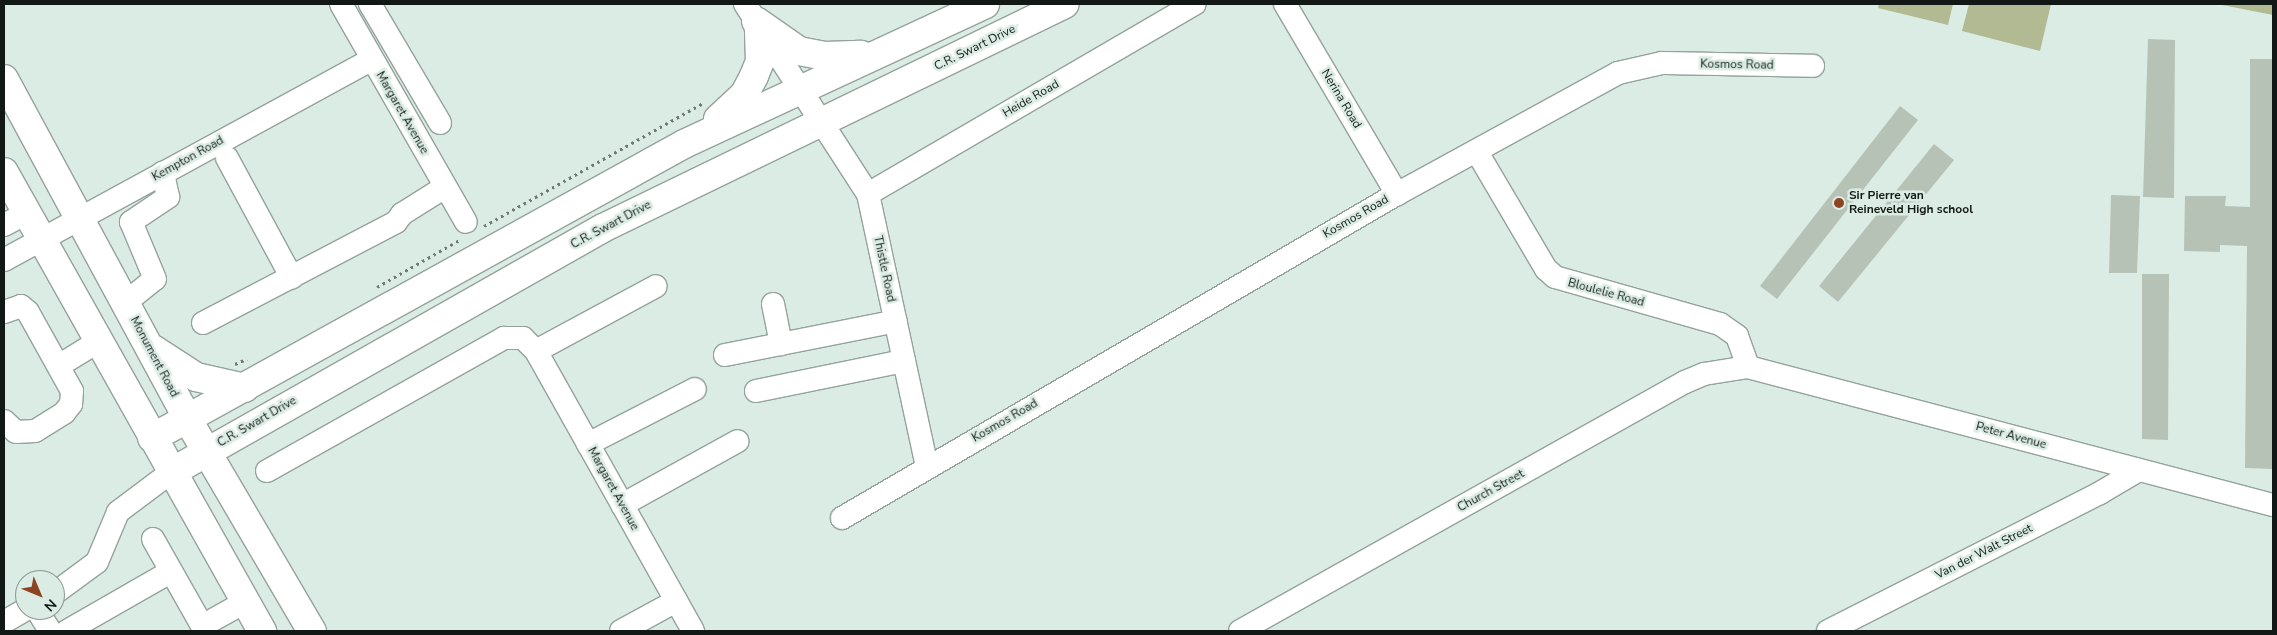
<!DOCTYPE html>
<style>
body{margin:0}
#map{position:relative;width:2277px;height:635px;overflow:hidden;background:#dbece4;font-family:"Nunito Sans",sans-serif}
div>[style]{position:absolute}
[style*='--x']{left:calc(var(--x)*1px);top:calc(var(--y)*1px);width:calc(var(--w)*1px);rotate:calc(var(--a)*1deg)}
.green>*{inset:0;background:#b1ba92}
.building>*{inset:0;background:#b7c2b6}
.path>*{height:3px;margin-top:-1.5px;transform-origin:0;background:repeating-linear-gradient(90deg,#6f7a75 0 2.5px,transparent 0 6.5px)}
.roads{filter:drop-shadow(1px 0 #93a39c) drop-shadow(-1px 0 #93a39c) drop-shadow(0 1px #93a39c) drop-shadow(0 -1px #93a39c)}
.minor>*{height:22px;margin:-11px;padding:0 11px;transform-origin:11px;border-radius:11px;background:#fff}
.major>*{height:28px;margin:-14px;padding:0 14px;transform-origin:14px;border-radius:14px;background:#fff}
.dots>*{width:14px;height:14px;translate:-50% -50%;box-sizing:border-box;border:2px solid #dbece4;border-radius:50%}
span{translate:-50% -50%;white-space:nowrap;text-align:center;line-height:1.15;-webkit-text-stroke:5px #dbece4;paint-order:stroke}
.street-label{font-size:12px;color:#121815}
.poi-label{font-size:12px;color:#121815;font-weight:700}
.left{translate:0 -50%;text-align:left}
.frame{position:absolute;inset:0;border:5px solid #121815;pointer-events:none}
.north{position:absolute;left:15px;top:570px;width:50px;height:50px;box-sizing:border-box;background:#dbece4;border:1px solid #8b9791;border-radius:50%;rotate:135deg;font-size:14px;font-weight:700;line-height:20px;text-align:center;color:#121815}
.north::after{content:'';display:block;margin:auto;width:18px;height:22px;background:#8c4422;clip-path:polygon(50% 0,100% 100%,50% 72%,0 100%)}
</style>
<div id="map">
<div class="green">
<i style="clip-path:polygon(1879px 4px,1953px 4px,1948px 25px,1878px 8px)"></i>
<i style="clip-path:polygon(1969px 4px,2051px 4px,2040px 51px,1962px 31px)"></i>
<i style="clip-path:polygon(2217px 4px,2273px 4px,2273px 15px)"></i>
</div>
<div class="building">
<i style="clip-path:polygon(2148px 39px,2175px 40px,2174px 198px,2143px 197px)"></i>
<i style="clip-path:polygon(2250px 59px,2273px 59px,2273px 469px,2245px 468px,2247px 246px,2220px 245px,2220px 252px,2184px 251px,2185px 196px,2226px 196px,2225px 206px,2250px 207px)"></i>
<i style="clip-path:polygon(1900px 106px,1918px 120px,1777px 299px,1760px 286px)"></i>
<i style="clip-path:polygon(1934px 144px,1954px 160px,1838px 302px,1819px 286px)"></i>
<i style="clip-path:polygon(2111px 195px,2140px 196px,2137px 273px,2109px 273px)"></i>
<i style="clip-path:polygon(2142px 274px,2169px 274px,2168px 440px,2142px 439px)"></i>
</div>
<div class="path">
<i style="--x:484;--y:226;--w:251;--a:-29.3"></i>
<i style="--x:377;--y:287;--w:97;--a:-29.7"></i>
<i style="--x:235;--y:364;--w:13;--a:-23"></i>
</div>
<div class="roads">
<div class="minor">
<i style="--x:341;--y:4;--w:251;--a:60.2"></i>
<i style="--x:370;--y:4;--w:138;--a:59.5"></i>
<i style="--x:745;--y:4;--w:226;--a:57.1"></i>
<i style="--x:868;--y:194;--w:278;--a:77.8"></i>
<i style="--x:1285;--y:4;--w:221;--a:59.5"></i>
<i style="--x:1477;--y:152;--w:136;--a:59.5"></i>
<i style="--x:1546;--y:269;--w:12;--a:42"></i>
<i style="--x:1555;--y:277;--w:172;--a:15.9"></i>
<i style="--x:1720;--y:324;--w:21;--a:35"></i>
<i style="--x:1737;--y:336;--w:33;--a:70"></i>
<i style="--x:227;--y:158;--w:136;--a:61.6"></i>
<i style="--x:868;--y:194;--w:378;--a:-30.2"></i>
<i style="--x:4;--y:225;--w:26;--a:-28"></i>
<i style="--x:4;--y:260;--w:419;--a:-28.6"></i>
<i style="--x:125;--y:303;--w:38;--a:-39"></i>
<i style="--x:155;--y:279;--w:62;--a:-112.8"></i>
<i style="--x:131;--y:222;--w:45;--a:-34"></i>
<i style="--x:168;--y:197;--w:25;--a:-102"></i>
<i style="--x:773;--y:304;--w:41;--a:78.7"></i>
<i style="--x:4;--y:312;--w:18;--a:-19"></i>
<i style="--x:21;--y:306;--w:9;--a:41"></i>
<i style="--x:28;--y:312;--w:90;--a:60.9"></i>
<i style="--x:72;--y:391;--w:13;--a:94"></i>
<i style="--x:71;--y:404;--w:11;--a:128"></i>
<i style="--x:64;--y:413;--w:34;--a:148"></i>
<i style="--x:35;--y:431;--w:19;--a:177"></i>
<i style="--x:16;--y:432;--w:16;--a:-137"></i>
<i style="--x:203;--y:323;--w:218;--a:-27.6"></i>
<i style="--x:396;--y:222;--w:10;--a:-53"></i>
<i style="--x:402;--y:214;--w:51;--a:-32.1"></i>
<i style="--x:536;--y:351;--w:136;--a:-28.4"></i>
<i style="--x:725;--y:355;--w:174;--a:-11.2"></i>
<i style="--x:60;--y:365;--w:46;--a:-31.6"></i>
<i style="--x:756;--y:391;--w:151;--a:-11.5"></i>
<i style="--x:588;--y:444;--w:120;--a:-27.2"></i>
<i style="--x:267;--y:471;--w:272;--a:-29.3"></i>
<i style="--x:504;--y:338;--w:19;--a:0"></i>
<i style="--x:523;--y:338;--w:18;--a:45"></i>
<i style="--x:536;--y:351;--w:321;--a:60.7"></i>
<i style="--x:622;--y:505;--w:132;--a:-28.9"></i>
<i style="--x:842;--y:518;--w:643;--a:-30.28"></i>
<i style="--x:1397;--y:194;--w:252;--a:-28.7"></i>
<i style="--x:1618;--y:73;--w:45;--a:-12.8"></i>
<i style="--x:1662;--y:63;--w:151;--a:1.1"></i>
<i style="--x:153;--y:539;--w:106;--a:60.5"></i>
<i style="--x:55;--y:593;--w:52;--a:-36.4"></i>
<i style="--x:97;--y:562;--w:54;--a:-67.2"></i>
<i style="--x:118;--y:512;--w:65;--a:-36.9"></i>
<i style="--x:37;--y:610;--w:25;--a:58"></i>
<i style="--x:4;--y:622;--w:24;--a:-30"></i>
<i style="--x:202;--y:626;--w:49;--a:-29.2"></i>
<i style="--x:67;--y:631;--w:119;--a:-29.8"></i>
<i style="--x:621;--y:631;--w:63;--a:-28.6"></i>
<i style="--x:1240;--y:631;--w:510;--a:-29.23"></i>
<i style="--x:1685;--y:382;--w:21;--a:-23"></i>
<i style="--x:1704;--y:374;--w:45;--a:-9"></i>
<i style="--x:1748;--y:367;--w:543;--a:14.73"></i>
<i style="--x:1828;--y:631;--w:305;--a:-26.9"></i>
<i style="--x:2100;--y:493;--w:45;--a:-30.5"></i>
</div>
<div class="major">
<i style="--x:756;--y:21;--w:52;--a:34.9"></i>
<i style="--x:799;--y:51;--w:25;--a:11"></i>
<i style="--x:824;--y:56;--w:37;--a:-2"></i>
<i style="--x:4;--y:79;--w:387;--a:61.6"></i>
<i style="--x:188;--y:420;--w:245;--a:59.6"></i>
<i style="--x:718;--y:119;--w:35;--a:-43"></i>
<i style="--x:744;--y:95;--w:21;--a:-62"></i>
<i style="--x:754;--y:76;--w:16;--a:-68"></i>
<i style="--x:760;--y:61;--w:35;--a:-92"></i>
<i style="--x:4;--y:172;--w:527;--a:60.66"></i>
<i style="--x:153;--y:349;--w:51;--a:33.1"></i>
<i style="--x:196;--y:377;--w:50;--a:12.7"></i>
<i style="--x:152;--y:438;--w:608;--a:-28.93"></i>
<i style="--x:684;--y:144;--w:332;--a:-24.9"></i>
<i style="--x:170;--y:473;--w:498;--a:-29.5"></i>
<i style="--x:603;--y:228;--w:513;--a:-25.87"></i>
</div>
</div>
<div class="dots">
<i style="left:1839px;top:203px;background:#8c4422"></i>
</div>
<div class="street-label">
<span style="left:975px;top:48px;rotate:-26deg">C.R. Swart Drive</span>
<span style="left:1737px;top:65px;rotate:1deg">Kosmos Road</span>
<span style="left:1031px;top:99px;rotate:-30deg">Heide Road</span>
<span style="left:1341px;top:99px;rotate:59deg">Nerina Road</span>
<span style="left:402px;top:113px;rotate:60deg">Margaret Avenue</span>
<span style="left:188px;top:159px;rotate:-29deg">Kempton Road</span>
<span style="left:1356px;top:217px;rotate:-30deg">Kosmos Road</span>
<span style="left:611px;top:225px;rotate:-28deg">C.R. Swart Drive</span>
<span style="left:884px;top:269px;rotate:78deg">Thistle Road</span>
<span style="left:1606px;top:293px;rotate:15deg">Bloulelie Road</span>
<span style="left:154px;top:357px;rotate:62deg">Monument Road</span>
<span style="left:1005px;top:421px;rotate:-30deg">Kosmos Road</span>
<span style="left:257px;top:422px;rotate:-30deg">C.R. Swart Drive</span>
<span style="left:2011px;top:436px;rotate:15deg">Peter Avenue</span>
<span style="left:613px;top:489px;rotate:61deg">Margaret Avenue</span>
<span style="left:1491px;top:491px;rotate:-29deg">Church Street</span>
<span style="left:1984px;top:552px;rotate:-27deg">Van der Walt Street</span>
</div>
<div class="poi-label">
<span class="left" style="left:1849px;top:203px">Sir Pierre van<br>Reineveld High school</span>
</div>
<div class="frame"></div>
<div class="north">N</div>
</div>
